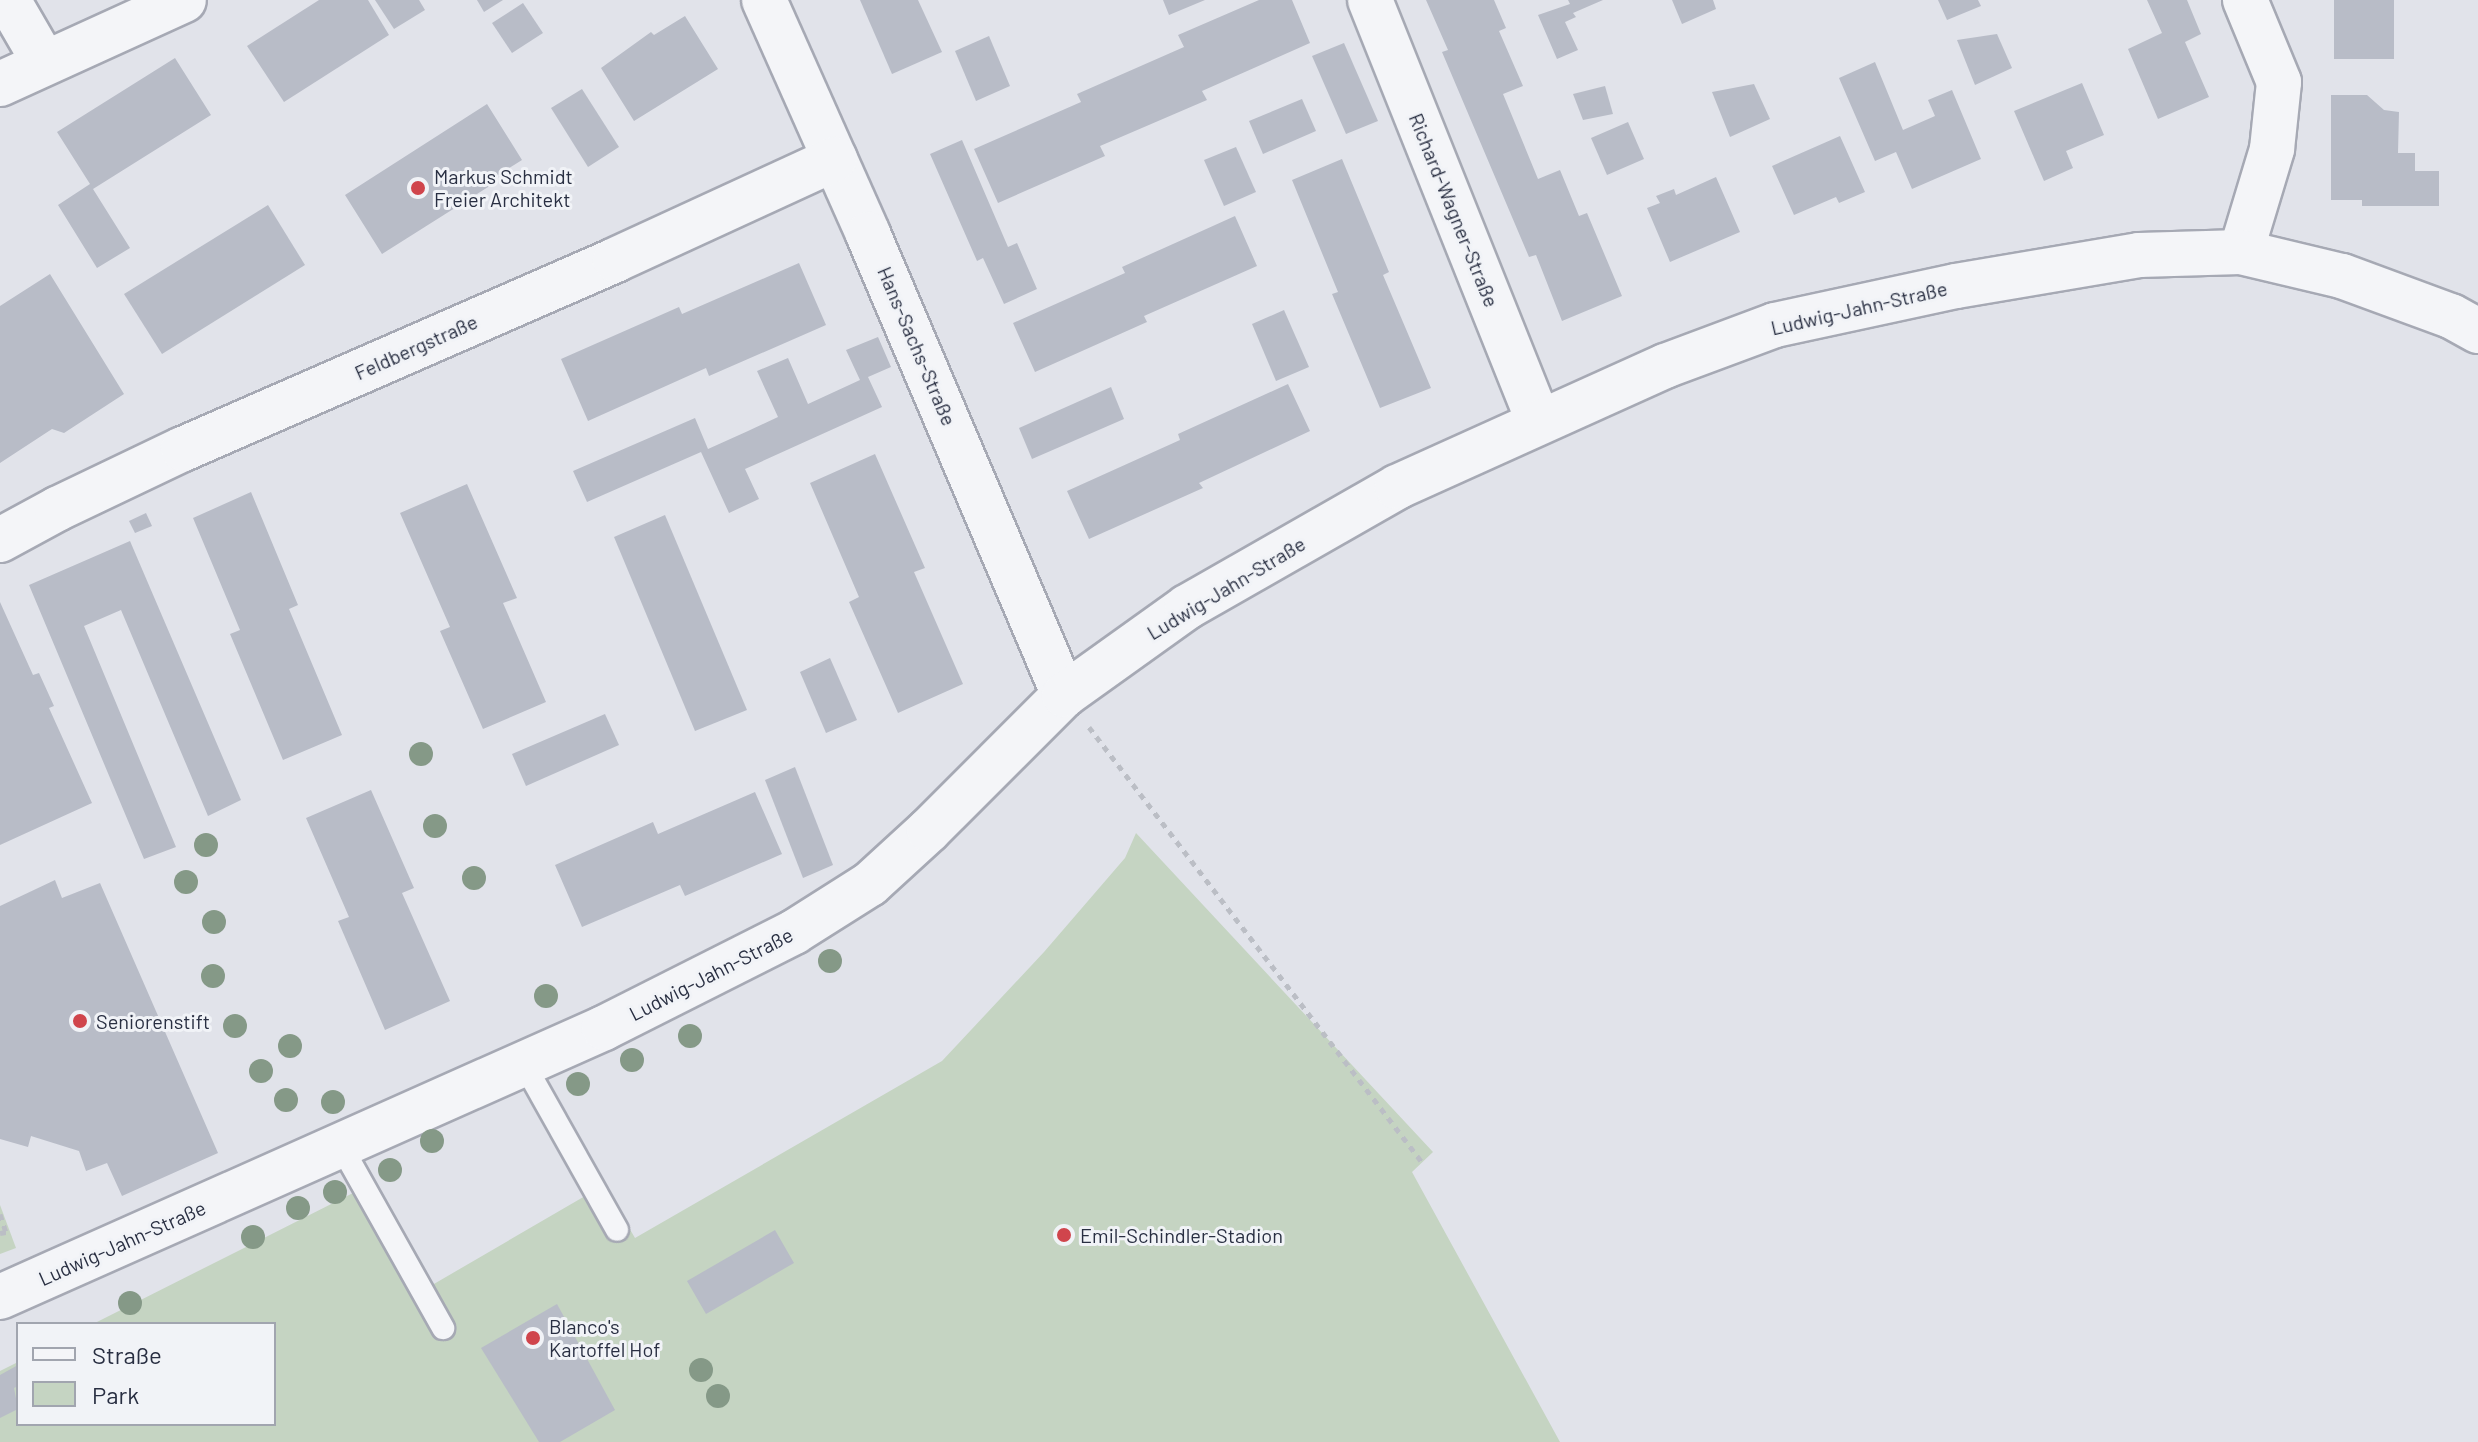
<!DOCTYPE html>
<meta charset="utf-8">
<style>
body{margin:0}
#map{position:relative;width:2478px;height:1442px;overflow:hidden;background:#e1e3ea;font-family:Barlow,sans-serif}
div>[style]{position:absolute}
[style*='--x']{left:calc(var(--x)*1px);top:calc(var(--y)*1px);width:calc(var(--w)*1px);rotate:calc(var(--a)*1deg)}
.green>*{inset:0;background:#c5d4c2}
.building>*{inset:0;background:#b8bcc7}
.path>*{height:5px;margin-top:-2.5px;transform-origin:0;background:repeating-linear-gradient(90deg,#bbbec5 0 6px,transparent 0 12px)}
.roads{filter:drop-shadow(2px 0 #a6a9b4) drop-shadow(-2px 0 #a6a9b4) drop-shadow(0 2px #a6a9b4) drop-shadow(0 -2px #a6a9b4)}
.service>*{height:22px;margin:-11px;padding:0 11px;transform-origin:11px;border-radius:11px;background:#f4f5f8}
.minor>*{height:44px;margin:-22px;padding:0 22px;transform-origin:22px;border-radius:22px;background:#f4f5f8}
.trees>*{width:24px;height:24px;margin:-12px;border-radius:50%;background:#859987}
.dots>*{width:22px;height:22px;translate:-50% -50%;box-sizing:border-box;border:4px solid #f1f3f7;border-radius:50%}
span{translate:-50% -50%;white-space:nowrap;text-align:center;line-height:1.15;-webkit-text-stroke:6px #f1f3f7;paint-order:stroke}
.poi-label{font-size:20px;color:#292f42}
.left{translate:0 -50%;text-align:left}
.street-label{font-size:20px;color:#292f42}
.legend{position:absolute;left:16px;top:1322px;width:260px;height:104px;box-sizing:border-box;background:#f1f3f7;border:2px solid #a1a5af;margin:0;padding:10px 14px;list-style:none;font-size:24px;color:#292f42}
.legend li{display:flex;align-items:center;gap:16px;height:40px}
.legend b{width:40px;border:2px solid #a1a5af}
</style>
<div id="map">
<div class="green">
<i style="clip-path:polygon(1136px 833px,1433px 1152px,1412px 1172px,1560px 1442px,0 1442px,0 1371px,18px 1362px,18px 1424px,274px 1424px,274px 1324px,93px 1324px,355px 1192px,415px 1295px,604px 1185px,635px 1238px,942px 1061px,1044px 952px,1125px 858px)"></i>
<i style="clip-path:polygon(0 1205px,16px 1248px,0 1254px)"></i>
</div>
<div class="building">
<i style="clip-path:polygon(319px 0,368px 0,389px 35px,284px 102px,247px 46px)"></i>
<i style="clip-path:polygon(375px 0,419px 0,425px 10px,394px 29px)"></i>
<i style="clip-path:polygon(477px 0,503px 0,484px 12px)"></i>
<i style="clip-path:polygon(860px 0,918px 0,942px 52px,892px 74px)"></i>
<i style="clip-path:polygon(1163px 0,1205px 0,1169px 15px)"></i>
<i style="clip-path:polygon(1259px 0,1292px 0,1310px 43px,1202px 91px,1207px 100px,1100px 146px,1105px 156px,998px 203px,974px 149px,1081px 102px,1077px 94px,1184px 47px,1178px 35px)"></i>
<i style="clip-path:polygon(1426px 0,1494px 0,1506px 28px,1499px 31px,1523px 86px,1503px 94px,1538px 179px,1560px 170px,1579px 216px,1587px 213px,1622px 296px,1562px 321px,1536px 255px,1529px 257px,1442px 52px,1448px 50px)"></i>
<i style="clip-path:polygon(1568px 0,1603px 0,1573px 13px,1576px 17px,1565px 22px,1578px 50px,1557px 59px,1538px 15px,1570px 4px)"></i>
<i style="clip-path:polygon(1672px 0,1713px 0,1716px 9px,1682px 24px)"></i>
<i style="clip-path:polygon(1938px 0,1978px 0,1981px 6px,1947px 20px)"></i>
<i style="clip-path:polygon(2147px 0,2187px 0,2201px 34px,2185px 42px,2209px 97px,2158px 119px,2128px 49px,2162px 33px)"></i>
<i style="clip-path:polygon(2334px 0,2394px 0,2394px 59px,2334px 59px)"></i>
<i style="clip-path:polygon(523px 3px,543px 33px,512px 53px,492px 23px)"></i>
<i style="clip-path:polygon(685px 16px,718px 69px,634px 121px,601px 68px,651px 32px,654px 35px)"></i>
<i style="clip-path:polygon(1997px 34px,2012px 68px,1975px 85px,1957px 40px)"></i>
<i style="clip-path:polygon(989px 36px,1010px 86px,976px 101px,955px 51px)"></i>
<i style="clip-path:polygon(1344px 43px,1378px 121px,1346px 134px,1312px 56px)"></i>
<i style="clip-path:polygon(175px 58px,211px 115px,93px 189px,130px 248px,97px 268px,58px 205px,90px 184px,57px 132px)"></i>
<i style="clip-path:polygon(1875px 62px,1903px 130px,1935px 116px,1928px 100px,1952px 90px,1981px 159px,1912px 189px,1896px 152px,1875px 161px,1839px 78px)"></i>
<i style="clip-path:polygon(2082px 83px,2104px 135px,2066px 151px,2073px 168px,2044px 181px,2014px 111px)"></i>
<i style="clip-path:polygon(1754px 84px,1770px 119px,1730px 137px,1712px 92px)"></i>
<i style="clip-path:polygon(1605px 86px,1613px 114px,1583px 120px,1573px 94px)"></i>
<i style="clip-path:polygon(582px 89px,619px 147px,588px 167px,551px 108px)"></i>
<i style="clip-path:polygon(2331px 95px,2367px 95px,2384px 110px,2399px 112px,2398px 153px,2415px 153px,2415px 171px,2439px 171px,2439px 206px,2362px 206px,2362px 200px,2331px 200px)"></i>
<i style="clip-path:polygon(1302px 99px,1316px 131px,1263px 154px,1249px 121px)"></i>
<i style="clip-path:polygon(487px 104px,522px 160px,493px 178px,496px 182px,382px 254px,345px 195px)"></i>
<i style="clip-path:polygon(1628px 122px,1644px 159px,1607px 175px,1591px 138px)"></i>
<i style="clip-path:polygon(1840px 136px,1865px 192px,1839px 203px,1836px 197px,1794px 215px,1772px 166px)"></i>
<i style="clip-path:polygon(962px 140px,1008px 247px,1017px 243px,1037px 289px,1004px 304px,983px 258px,977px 261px,930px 154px)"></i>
<i style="clip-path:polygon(1236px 147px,1256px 192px,1224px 206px,1204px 160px)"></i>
<i style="clip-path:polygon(1342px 159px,1389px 272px,1383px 275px,1431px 388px,1380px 408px,1332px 294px,1338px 292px,1292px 180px)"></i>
<i style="clip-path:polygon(1716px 177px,1740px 232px,1670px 262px,1647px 208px,1660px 203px,1656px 196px,1674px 189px,1676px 195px)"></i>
<i style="clip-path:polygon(268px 205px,305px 265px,162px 354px,124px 294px)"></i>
<i style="clip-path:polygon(1235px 216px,1257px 266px,1144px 316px,1147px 322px,1035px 372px,1013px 323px,1125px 273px,1122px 267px)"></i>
<i style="clip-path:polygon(799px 263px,826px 325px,709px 376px,706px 368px,588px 421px,561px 359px,679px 307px,682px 314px)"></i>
<i style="clip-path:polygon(50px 274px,124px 394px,64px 433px,52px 429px,0 463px,0 306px)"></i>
<i style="clip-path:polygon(1284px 310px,1309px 367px,1276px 381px,1252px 324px)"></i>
<i style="clip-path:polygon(878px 337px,891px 367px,868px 377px,882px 407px,745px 469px,759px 499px,729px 513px,701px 452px,587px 502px,573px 471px,695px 418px,708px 449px,748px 431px,778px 417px,757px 371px,788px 358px,808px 404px,860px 380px,846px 350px)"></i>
<i style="clip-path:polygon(1288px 384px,1310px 431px,1199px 483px,1203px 488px,1089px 539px,1067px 491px,1180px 440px,1178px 434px)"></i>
<i style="clip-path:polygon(1111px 387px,1124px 419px,1032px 459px,1019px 428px)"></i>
<i style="clip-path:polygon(875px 454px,925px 568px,914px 572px,963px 684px,898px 713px,849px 602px,859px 597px,810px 483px)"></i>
<i style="clip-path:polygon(467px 484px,517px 598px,503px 603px,546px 702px,483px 729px,440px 631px,450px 627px,400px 513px)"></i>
<i style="clip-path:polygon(251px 492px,298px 605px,289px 609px,342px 735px,283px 760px,230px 634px,240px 630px,193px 518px)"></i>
<i style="clip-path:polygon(146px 513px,152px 526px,135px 533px,129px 521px)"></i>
<i style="clip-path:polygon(665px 515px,747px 710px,695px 731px,614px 537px)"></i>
<i style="clip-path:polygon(130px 541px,241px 800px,208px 816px,121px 610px,84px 626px,176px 847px,144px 859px,29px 585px)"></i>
<i style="clip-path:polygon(0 602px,33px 675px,39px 673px,54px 706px,49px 708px,92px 803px,0 845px)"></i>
<i style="clip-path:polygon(830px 658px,857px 720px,826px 733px,800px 672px)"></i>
<i style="clip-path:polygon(605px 714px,619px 745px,526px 786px,512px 754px)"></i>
<i style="clip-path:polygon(795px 767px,833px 865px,803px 878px,765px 780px)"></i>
<i style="clip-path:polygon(371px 790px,414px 888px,402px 893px,450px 1001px,385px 1030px,338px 921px,349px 917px,306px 818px)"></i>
<i style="clip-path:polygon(755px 792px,782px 854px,685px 896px,680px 885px,582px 927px,555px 865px,653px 822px,658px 834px)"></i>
<i style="clip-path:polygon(55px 880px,62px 898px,100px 883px,218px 1153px,122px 1196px,107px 1163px,86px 1171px,79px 1151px,31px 1136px,28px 1147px,0 1139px,0 906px)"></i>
<i style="clip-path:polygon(775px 1230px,794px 1263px,706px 1314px,687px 1281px)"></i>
<i style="clip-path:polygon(557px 1304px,615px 1410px,560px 1442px,539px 1442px,481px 1348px)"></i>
<i style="clip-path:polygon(18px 1365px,18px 1386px,14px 1388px,18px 1409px,0 1418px,0 1375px)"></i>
</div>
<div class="path">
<i style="--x:1089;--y:727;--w:548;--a:52.57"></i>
<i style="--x:0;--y:1214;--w:19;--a:72"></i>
<i style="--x:6;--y:1232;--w:6;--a:171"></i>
</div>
<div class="roads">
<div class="service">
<i style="--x:524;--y:1064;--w:190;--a:60.7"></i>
<i style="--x:341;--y:1146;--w:209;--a:60.7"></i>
</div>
<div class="minor">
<i style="--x:8;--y:0;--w:72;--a:59.9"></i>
<i style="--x:764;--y:0;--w:256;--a:66"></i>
<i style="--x:868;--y:234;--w:501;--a:66.97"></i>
<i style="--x:1370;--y:0;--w:453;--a:68.2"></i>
<i style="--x:0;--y:84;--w:202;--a:-24.5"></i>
<i style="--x:2241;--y:252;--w:108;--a:-73.2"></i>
<i style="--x:2272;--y:149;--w:67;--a:-84"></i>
<i style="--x:2279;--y:82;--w:89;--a:-112.5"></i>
<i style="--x:0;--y:540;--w:65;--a:-28.5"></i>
<i style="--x:57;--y:509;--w:140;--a:-25.5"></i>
<i style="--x:183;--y:449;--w:472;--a:-23.6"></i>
<i style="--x:615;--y:260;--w:242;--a:-24.7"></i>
<i style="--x:0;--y:1297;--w:661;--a:-24.01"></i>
<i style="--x:604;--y:1028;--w:213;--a:-26.8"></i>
<i style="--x:794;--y:932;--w:90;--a:-32.3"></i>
<i style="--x:870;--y:884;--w:80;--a:-42.5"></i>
<i style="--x:929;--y:830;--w:191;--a:-45"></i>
<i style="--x:1064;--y:695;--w:151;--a:-35.6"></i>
<i style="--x:1187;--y:607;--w:242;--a:-29.7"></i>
<i style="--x:1397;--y:487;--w:294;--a:-24.3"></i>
<i style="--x:1665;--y:366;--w:117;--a:-20.4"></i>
<i style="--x:1775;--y:325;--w:185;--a:-12.2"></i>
<i style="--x:1956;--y:286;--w:186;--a:-9.6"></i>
<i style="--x:2139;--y:255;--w:102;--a:-1.7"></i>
<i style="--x:2241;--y:252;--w:104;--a:13.4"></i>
<i style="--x:2342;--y:276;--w:116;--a:20.2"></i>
<i style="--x:2451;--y:316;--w:31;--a:29"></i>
</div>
</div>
<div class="trees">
<i style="left:421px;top:754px"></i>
<i style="left:435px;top:826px"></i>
<i style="left:206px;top:845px"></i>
<i style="left:474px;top:878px"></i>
<i style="left:186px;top:882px"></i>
<i style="left:214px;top:922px"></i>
<i style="left:830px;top:961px"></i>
<i style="left:213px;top:976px"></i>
<i style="left:546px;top:996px"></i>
<i style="left:235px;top:1026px"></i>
<i style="left:690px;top:1036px"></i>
<i style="left:290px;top:1046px"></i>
<i style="left:632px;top:1060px"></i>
<i style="left:261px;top:1071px"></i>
<i style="left:578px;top:1084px"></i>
<i style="left:286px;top:1100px"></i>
<i style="left:333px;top:1102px"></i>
<i style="left:432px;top:1141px"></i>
<i style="left:390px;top:1170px"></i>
<i style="left:335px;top:1192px"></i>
<i style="left:298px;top:1208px"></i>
<i style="left:253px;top:1237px"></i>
<i style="left:130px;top:1303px"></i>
<i style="left:701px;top:1370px"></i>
<i style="left:718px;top:1396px"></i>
</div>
<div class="dots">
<i style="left:418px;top:188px;background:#d0454c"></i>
<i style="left:80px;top:1021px;background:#d0454c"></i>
<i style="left:1064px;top:1235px;background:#d0454c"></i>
<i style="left:533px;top:1338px;background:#d0454c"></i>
</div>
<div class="poi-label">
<span class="left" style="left:434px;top:188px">Markus Schmidt<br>Freier Architekt</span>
<span class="left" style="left:96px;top:1021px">Seniorenstift</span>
<span class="left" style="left:1080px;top:1235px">Emil-Schindler-Stadion</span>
<span class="left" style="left:549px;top:1338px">Blanco's<br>Kartoffel Hof</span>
</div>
<div class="street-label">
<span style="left:1454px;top:210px;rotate:68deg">Richard-Wagner-Straße</span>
<span style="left:1859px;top:308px;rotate:-13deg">Ludwig-Jahn-Straße</span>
<span style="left:917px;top:346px;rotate:67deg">Hans-Sachs-Straße</span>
<span style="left:416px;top:347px;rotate:-24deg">Feldbergstraße</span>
<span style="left:1226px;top:588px;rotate:-31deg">Ludwig-Jahn-Straße</span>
<span style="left:711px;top:974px;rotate:-27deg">Ludwig-Jahn-Straße</span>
<span style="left:122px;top:1243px;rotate:-24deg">Ludwig-Jahn-Straße</span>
</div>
<ul class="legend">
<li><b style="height:10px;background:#f4f5f8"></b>Straße</li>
<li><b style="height:22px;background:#c5d4c2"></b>Park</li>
</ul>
</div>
